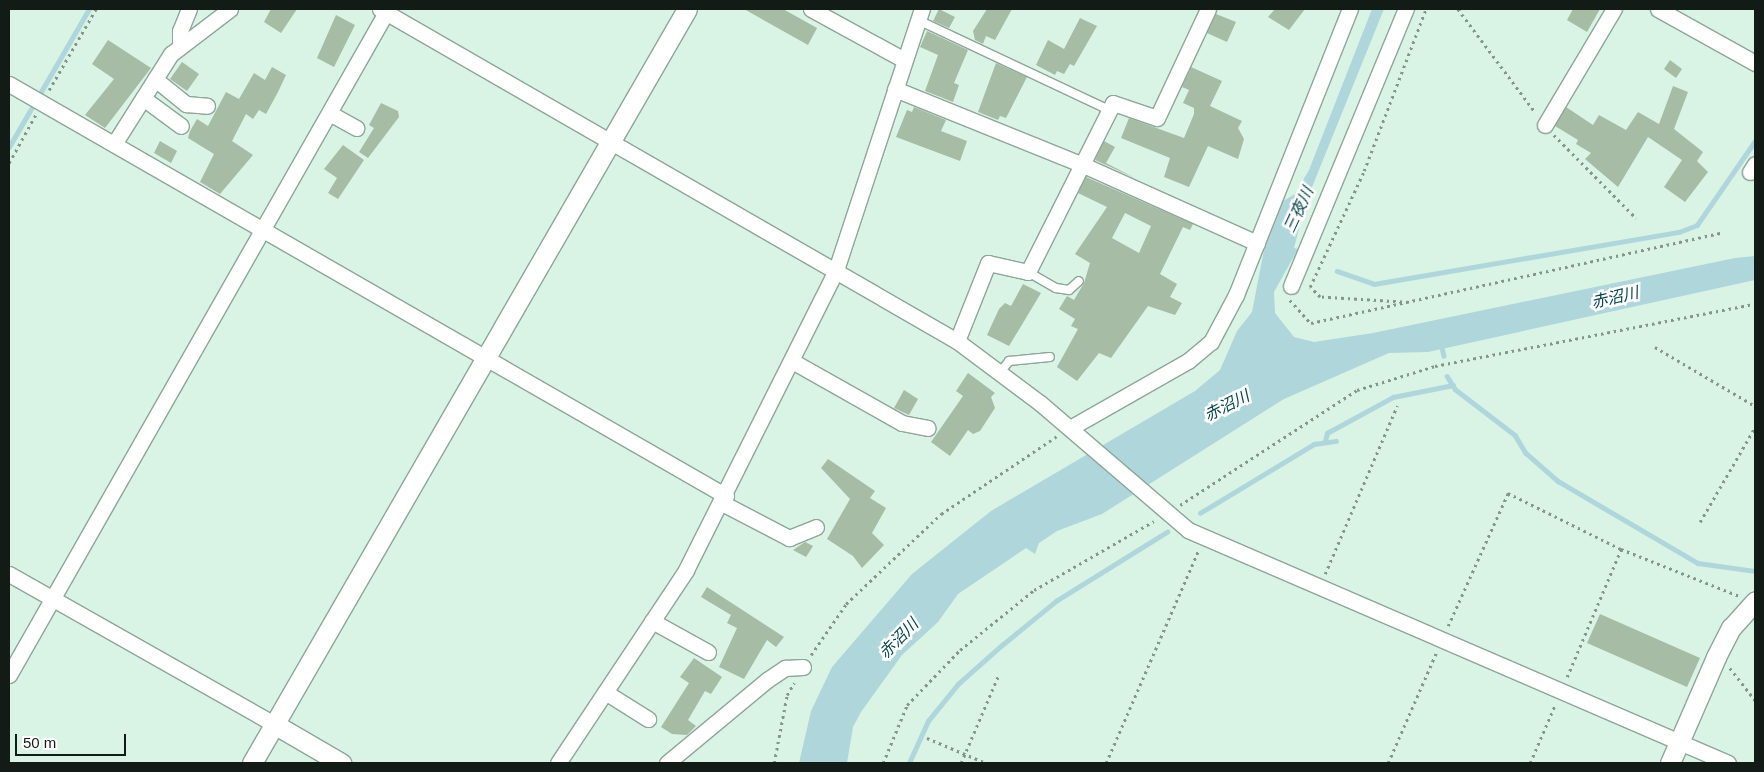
<!DOCTYPE html>
<meta charset="utf-8">
<style>
body{margin:0}
#map{position:relative;width:1764px;height:772px;overflow:hidden;background:#d9f3e5;font-family:Arial,"Noto Sans JP",sans-serif}
div>[style]{position:absolute}
[style*='--x']{left:calc(var(--x)*1px);top:calc(var(--y)*1px);width:calc(var(--w)*1px);rotate:calc(var(--a)*1deg)}
.water>*{inset:0;background:#afd7db}
.stream>*{height:4.5px;margin:-2.25px;padding:0 2.25px;transform-origin:2.25px;border-radius:2.25px;background:#afd7db}
.building>*{inset:0;background:#a6bca4}
.path>*{height:2.5px;margin-top:-1.25px;transform-origin:0;background:repeating-linear-gradient(90deg,#83968c 0 2.5px,transparent 0 6.5px)}
.roads{filter:drop-shadow(1px 0 #8ea699) drop-shadow(-1px 0 #8ea699) drop-shadow(0 1px #8ea699) drop-shadow(0 -1px #8ea699)}
.service>*{height:8px;margin:-4px;padding:0 4px;transform-origin:4px;border-radius:4px;background:#fff}
.minor>*{height:15px;margin:-7.5px;padding:0 7.5px;transform-origin:7.5px;border-radius:7.5px;background:#fff}
.tertiary>*{height:19px;margin:-9.5px;padding:0 9.5px;transform-origin:9.5px;border-radius:9.5px;background:#fff}
span{translate:-50% -50%;white-space:nowrap;text-align:center;line-height:1.15;-webkit-text-stroke:5px #fff;paint-order:stroke}
.water-label{font-size:16px;color:#054449;font-style:italic}
.frame{position:absolute;inset:0;border:10px solid #121b16;pointer-events:none}
.scale{position:absolute;left:15px;top:734px;width:111px;height:22px;box-sizing:border-box;border:2px solid #121b16;border-top:0;padding-left:6px;font-size:15px;line-height:18px;white-space:nowrap;color:#121b16;-webkit-text-stroke:4px #fff;paint-order:stroke}
</style>
<div id="map">
<div class="water">
<i style="clip-path:polygon(1372px 9px,1384px 9px,1306px 202px,1294px 248px,1298px 249px,1274px 292px,1275px 313px,1294px 337px,1314px 342px,1373px 333px,1735px 258px,1755px 256px,1755px 280px,1428px 352px,1389px 353px,1284px 399px,1102px 514px,1057px 531px,1039px 543px,1035px 554px,1026px 548px,958px 594px,938px 622px,902px 655px,861px 712px,853px 727px,847px 763px,799px 763px,811px 711px,832px 667px,912px 574px,991px 511px,1195px 391px,1220px 370px,1237px 331px,1252px 312px,1264px 250px,1283px 201px,1295px 194px,1309px 170px)"></i>
</div>
<div class="stream">
<i style="--x:9;--y:147;--w:160;--a:-59.9"></i>
<i style="--x:1337;--y:271;--w:39;--a:19"></i>
<i style="--x:1374;--y:284;--w:309;--a:-9.7"></i>
<i style="--x:1679;--y:232;--w:19;--a:-21"></i>
<i style="--x:1697;--y:225;--w:102;--a:-55.4"></i>
<i style="--x:1441;--y:343;--w:13;--a:77"></i>
<i style="--x:1447;--y:376;--w:15;--a:58"></i>
<i style="--x:1455;--y:389;--w:76;--a:37.5"></i>
<i style="--x:1515;--y:435;--w:21;--a:59"></i>
<i style="--x:1526;--y:453;--w:43;--a:41.2"></i>
<i style="--x:1558;--y:481;--w:162;--a:30.4"></i>
<i style="--x:1698;--y:563;--w:58;--a:8"></i>
<i style="--x:1325;--y:441;--w:8;--a:-76"></i>
<i style="--x:1327;--y:433;--w:75;--a:-28.6"></i>
<i style="--x:1393;--y:397;--w:61;--a:-11.3"></i>
<i style="--x:1200;--y:513;--w:133;--a:-31.2"></i>
<i style="--x:1314;--y:444;--w:22;--a:-8"></i>
<i style="--x:909;--y:763;--w:46;--a:-65.7"></i>
<i style="--x:928;--y:721;--w:48;--a:-51"></i>
<i style="--x:958;--y:684;--w:59;--a:-41.6"></i>
<i style="--x:1002;--y:645;--w:70;--a:-39.2"></i>
<i style="--x:1056;--y:601;--w:131;--a:-31.9"></i>
</div>
<div class="building">
<i style="clip-path:polygon(271px 9px,297px 9px,281px 33px,264px 22px)"></i>
<i style="clip-path:polygon(744px 9px,783px 9px,817px 28px,808px 45px)"></i>
<i style="clip-path:polygon(939px 9px,955px 17px,949px 28px,933px 21px)"></i>
<i style="clip-path:polygon(987px 9px,1012px 9px,995px 40px,986px 36px,983px 44px,975px 40px,973px 31px)"></i>
<i style="clip-path:polygon(1275px 9px,1305px 9px,1289px 30px,1268px 17px)"></i>
<i style="clip-path:polygon(1573px 9px,1600px 9px,1587px 32px,1567px 20px)"></i>
<i style="clip-path:polygon(1216px 14px,1236px 22px,1227px 42px,1207px 33px)"></i>
<i style="clip-path:polygon(336px 15px,355px 25px,334px 67px,317px 58px)"></i>
<i style="clip-path:polygon(1080px 18px,1097px 26px,1074px 66px,1070px 64px,1064px 74px,1057px 71px,1055px 75px,1036px 65px,1048px 40px,1064px 49px)"></i>
<i style="clip-path:polygon(927px 31px,968px 50px,954px 83px,959px 85px,953px 102px,925px 91px,938px 55px,920px 47px)"></i>
<i style="clip-path:polygon(108px 40px,151px 68px,105px 128px,85px 115px,114px 79px,92px 64px)"></i>
<i style="clip-path:polygon(1670px 60px,1682px 69px,1676px 78px,1664px 69px)"></i>
<i style="clip-path:polygon(182px 62px,199px 74px,187px 91px,170px 79px)"></i>
<i style="clip-path:polygon(996px 63px,1027px 77px,1006px 118px,1000px 116px,998px 120px,978px 112px)"></i>
<i style="clip-path:polygon(272px 67px,286px 75px,278px 92px,266px 114px,259px 110px,253px 119px,246px 114px,232px 141px,253px 155px,220px 194px,200px 182px,214px 154px,188px 138px,190px 131px,197px 119px,208px 126px,226px 92px,239px 99px,254px 73px,265px 80px)"></i>
<i style="clip-path:polygon(1191px 67px,1222px 81px,1210px 106px,1242px 121px,1238px 128px,1244px 139px,1238px 159px,1208px 146px,1189px 187px,1164px 177px,1170px 158px,1121px 138px,1129px 118px,1184px 138px,1194px 114px,1194px 108px,1183px 103px,1189px 90px,1182px 87px)"></i>
<i style="clip-path:polygon(1673px 86px,1688px 92px,1674px 129px,1703px 152px,1697px 161px,1708px 172px,1685px 202px,1664px 187px,1682px 160px,1648px 137px,1618px 187px,1585px 159px,1591px 153px,1576px 144px,1578px 140px,1555px 126px,1566px 107px,1593px 125px,1599px 115px,1626px 130px,1638px 112px,1659px 124px)"></i>
<i style="clip-path:polygon(381px 103px,398px 111px,399px 117px,368px 158px,359px 152px,374px 128px,369px 125px)"></i>
<i style="clip-path:polygon(914px 107px,946px 120px,941px 131px,967px 141px,960px 161px,896px 137px,907px 110px,912px 112px)"></i>
<i style="clip-path:polygon(160px 141px,177px 151px,171px 163px,154px 153px)"></i>
<i style="clip-path:polygon(1104px 141px,1115px 147px,1106px 163px,1135px 178px,1095px 160px)"></i>
<i style="clip-path:polygon(343px 145px,364px 160px,338px 199px,328px 193px,337px 178px,324px 169px)"></i>
<i style="clip-path:polygon(evenodd,1086px 177px,1193px 224px,1190px 230px,1183px 227px,1160px 274px,1177px 284px,1170px 297px,1182px 303px,1175px 315px,1148px 306px,1111px 358px,1099px 353px,1077px 381px,1057px 367px,1078px 329px,1071px 326px,1075px 319px,1059px 309px,1067px 296px,1074px 300px,1084px 283px,1090px 263px,1075px 254px,1107px 207px,1078px 193px,1086px 177px,1125px 213px,1151px 226px,1139px 253px,1112px 238px,1125px 213px)"></i>
<i style="clip-path:polygon(1023px 284px,1041px 293px,1009px 346px,987px 335px,999px 309px,1005px 303px,1011px 306px)"></i>
<i style="clip-path:polygon(968px 373px,995px 393px,991px 397px,995px 408px,980px 431px,973px 434px,968px 430px,950px 456px,931px 442px,963px 396px,956px 391px)"></i>
<i style="clip-path:polygon(904px 390px,918px 399px,909px 415px,894px 408px)"></i>
<i style="clip-path:polygon(828px 459px,875px 491px,870px 498px,886px 508px,872px 533px,884px 545px,862px 568px,853px 556px,827px 539px,850px 499px,821px 468px)"></i>
<i style="clip-path:polygon(805px 542px,813px 546px,806px 557px,793px 550px)"></i>
<i style="clip-path:polygon(707px 587px,784px 637px,776px 647px,767px 640px,744px 679px,719px 667px,737px 628px,727px 623px,731px 615px,701px 597px)"></i>
<i style="clip-path:polygon(1600px 614px,1700px 658px,1687px 687px,1587px 643px)"></i>
<i style="clip-path:polygon(694px 658px,722px 677px,711px 694px,705px 691px,688px 720px,696px 726px,687px 735px,672px 734px,661px 727px,689px 683px,680px 677px)"></i>
</div>
<div class="path">
<i style="--x:1458;--y:9;--w:129;--a:53.2"></i>
<i style="--x:49;--y:90;--w:94;--a:-59.9"></i>
<i style="--x:1554;--y:135;--w:117;--a:45.3"></i>
<i style="--x:9;--y:163;--w:56;--a:-61.1"></i>
<i style="--x:1290;--y:300;--w:31;--a:48"></i>
<i style="--x:1311;--y:323;--w:420;--a:-12.4"></i>
<i style="--x:1402;--y:302;--w:82;--a:-176.5"></i>
<i style="--x:1320;--y:297;--w:14;--a:-135"></i>
<i style="--x:1310;--y:287;--w:128;--a:-65"></i>
<i style="--x:1364;--y:171;--w:173;--a:-69.1"></i>
<i style="--x:1655;--y:347;--w:116;--a:30.5"></i>
<i style="--x:1180;--y:505;--w:211;--a:-33"></i>
<i style="--x:1357;--y:390;--w:82;--a:-17.1"></i>
<i style="--x:1435;--y:366;--w:326;--a:-11"></i>
<i style="--x:1700;--y:522;--w:110;--a:-59.9"></i>
<i style="--x:1325;--y:574;--w:183;--a:-66.8"></i>
<i style="--x:1448;--y:626;--w:146;--a:-65.7"></i>
<i style="--x:1508;--y:493;--w:126;--a:26.4"></i>
<i style="--x:1621;--y:549;--w:127;--a:21.7"></i>
<i style="--x:811;--y:655;--w:62;--a:-55.5"></i>
<i style="--x:846;--y:604;--w:131;--a:-43.5"></i>
<i style="--x:941;--y:514;--w:140;--a:-33.9"></i>
<i style="--x:1730;--y:668;--w:41;--a:52"></i>
<i style="--x:1567;--y:677;--w:139;--a:-67.1"></i>
<i style="--x:927;--y:738;--w:64;--a:23"></i>
<i style="--x:774;--y:763;--w:69;--a:-79.2"></i>
<i style="--x:787;--y:695;--w:14;--a:-60"></i>
<i style="--x:883;--y:763;--w:63;--a:-67.5"></i>
<i style="--x:907;--y:705;--w:76;--a:-46.1"></i>
<i style="--x:960;--y:650;--w:95;--a:-39"></i>
<i style="--x:1034;--y:590;--w:138;--a:-29.9"></i>
<i style="--x:961;--y:763;--w:97;--a:-66.9"></i>
<i style="--x:1106;--y:763;--w:233;--a:-66.5"></i>
<i style="--x:1388;--y:763;--w:122;--a:-66.4"></i>
<i style="--x:1530;--y:763;--w:63;--a:-66.7"></i>
</div>
<div class="roads">
<div class="service">
<i style="--x:918;--y:20;--w:211;--a:25.2"></i>
<i style="--x:1028;--y:272;--w:32;--a:30"></i>
<i style="--x:1056;--y:288;--w:13;--a:9"></i>
<i style="--x:1069;--y:290;--w:13;--a:-42"></i>
<i style="--x:1001;--y:371;--w:13;--a:-51"></i>
<i style="--x:1009;--y:361;--w:41;--a:-5.6"></i>
</div>
<div class="minor">
<i style="--x:380;--y:9;--w:666;--a:29.92"></i>
<i style="--x:957;--y:341;--w:104;--a:36.8"></i>
<i style="--x:1040;--y:403;--w:195;--a:40.6"></i>
<i style="--x:1188;--y:530;--w:588;--a:23.34"></i>
<i style="--x:811;--y:9;--w:106;--a:28.7"></i>
<i style="--x:1658;--y:9;--w:111;--a:29.1"></i>
<i style="--x:180;--y:47;--w:16;--a:-90"></i>
<i style="--x:180;--y:31;--w:24;--a:-68"></i>
<i style="--x:155;--y:79;--w:40;--a:39"></i>
<i style="--x:186;--y:104;--w:21;--a:5"></i>
<i style="--x:9;--y:84;--w:827;--a:29.88"></i>
<i style="--x:895;--y:89;--w:201;--a:22"></i>
<i style="--x:1081;--y:164;--w:193;--a:24.2"></i>
<i style="--x:143;--y:98;--w:47;--a:36.4"></i>
<i style="--x:331;--y:114;--w:29;--a:29"></i>
<i style="--x:1545;--y:125;--w:135;--a:-59.3"></i>
<i style="--x:114;--y:144;--w:107;--a:-57.7"></i>
<i style="--x:171;--y:54;--w:74;--a:-37.3"></i>
<i style="--x:1750;--y:172;--w:9;--a:-58"></i>
<i style="--x:1291;--y:286;--w:300;--a:-67.5"></i>
<i style="--x:957;--y:341;--w:84;--a:-68.3"></i>
<i style="--x:988;--y:263;--w:41;--a:12.7"></i>
<i style="--x:1028;--y:272;--w:189;--a:-63.3"></i>
<i style="--x:1113;--y:103;--w:46;--a:18.8"></i>
<i style="--x:1157;--y:118;--w:120;--a:-64.9"></i>
<i style="--x:792;--y:361;--w:126;--a:29.4"></i>
<i style="--x:902;--y:423;--w:26;--a:11"></i>
<i style="--x:1070;--y:428;--w:136;--a:-29.6"></i>
<i style="--x:1188;--y:361;--w:30;--a:-40"></i>
<i style="--x:1211;--y:342;--w:53;--a:-62"></i>
<i style="--x:1236;--y:295;--w:308;--a:-68.3"></i>
<i style="--x:722;--y:503;--w:76;--a:27.6"></i>
<i style="--x:789;--y:538;--w:29;--a:-22"></i>
<i style="--x:9;--y:574;--w:305;--a:29.5"></i>
<i style="--x:652;--y:621;--w:64;--a:29"></i>
<i style="--x:9;--y:675;--w:766;--a:-60.36"></i>
<i style="--x:605;--y:692;--w:51;--a:32.1"></i>
<i style="--x:558;--y:763;--w:232;--a:-56.4"></i>
<i style="--x:686;--y:570;--w:332;--a:-63.4"></i>
<i style="--x:835;--y:273;--w:278;--a:-71.8"></i>
<i style="--x:667;--y:763;--w:130;--a:-39.7"></i>
<i style="--x:767;--y:680;--w:22;--a:-34"></i>
<i style="--x:785;--y:668;--w:18;--a:-3"></i>
</div>
<div class="tertiary">
<i style="--x:274;--y:724;--w:78;--a:30.2"></i>
<i style="--x:252;--y:763;--w:870;--a:-60.02"></i>
<i style="--x:1670;--y:763;--w:116;--a:-66.5"></i>
<i style="--x:1716;--y:657;--w:33;--a:-63"></i>
<i style="--x:1731;--y:628;--w:36;--a:-48"></i>
</div>
</div>
<div class="water-label">
<span style="left:1299px;top:210px;rotate:-65deg">三夜川</span>
<span style="left:1615px;top:298px;rotate:-13deg">赤沼川</span>
<span style="left:1227px;top:406px;rotate:-27deg">赤沼川</span>
<span style="left:899px;top:639px;rotate:-46deg">赤沼川</span>
</div>
<div class="frame"></div>
<div class="scale">50 m</div>
</div>
